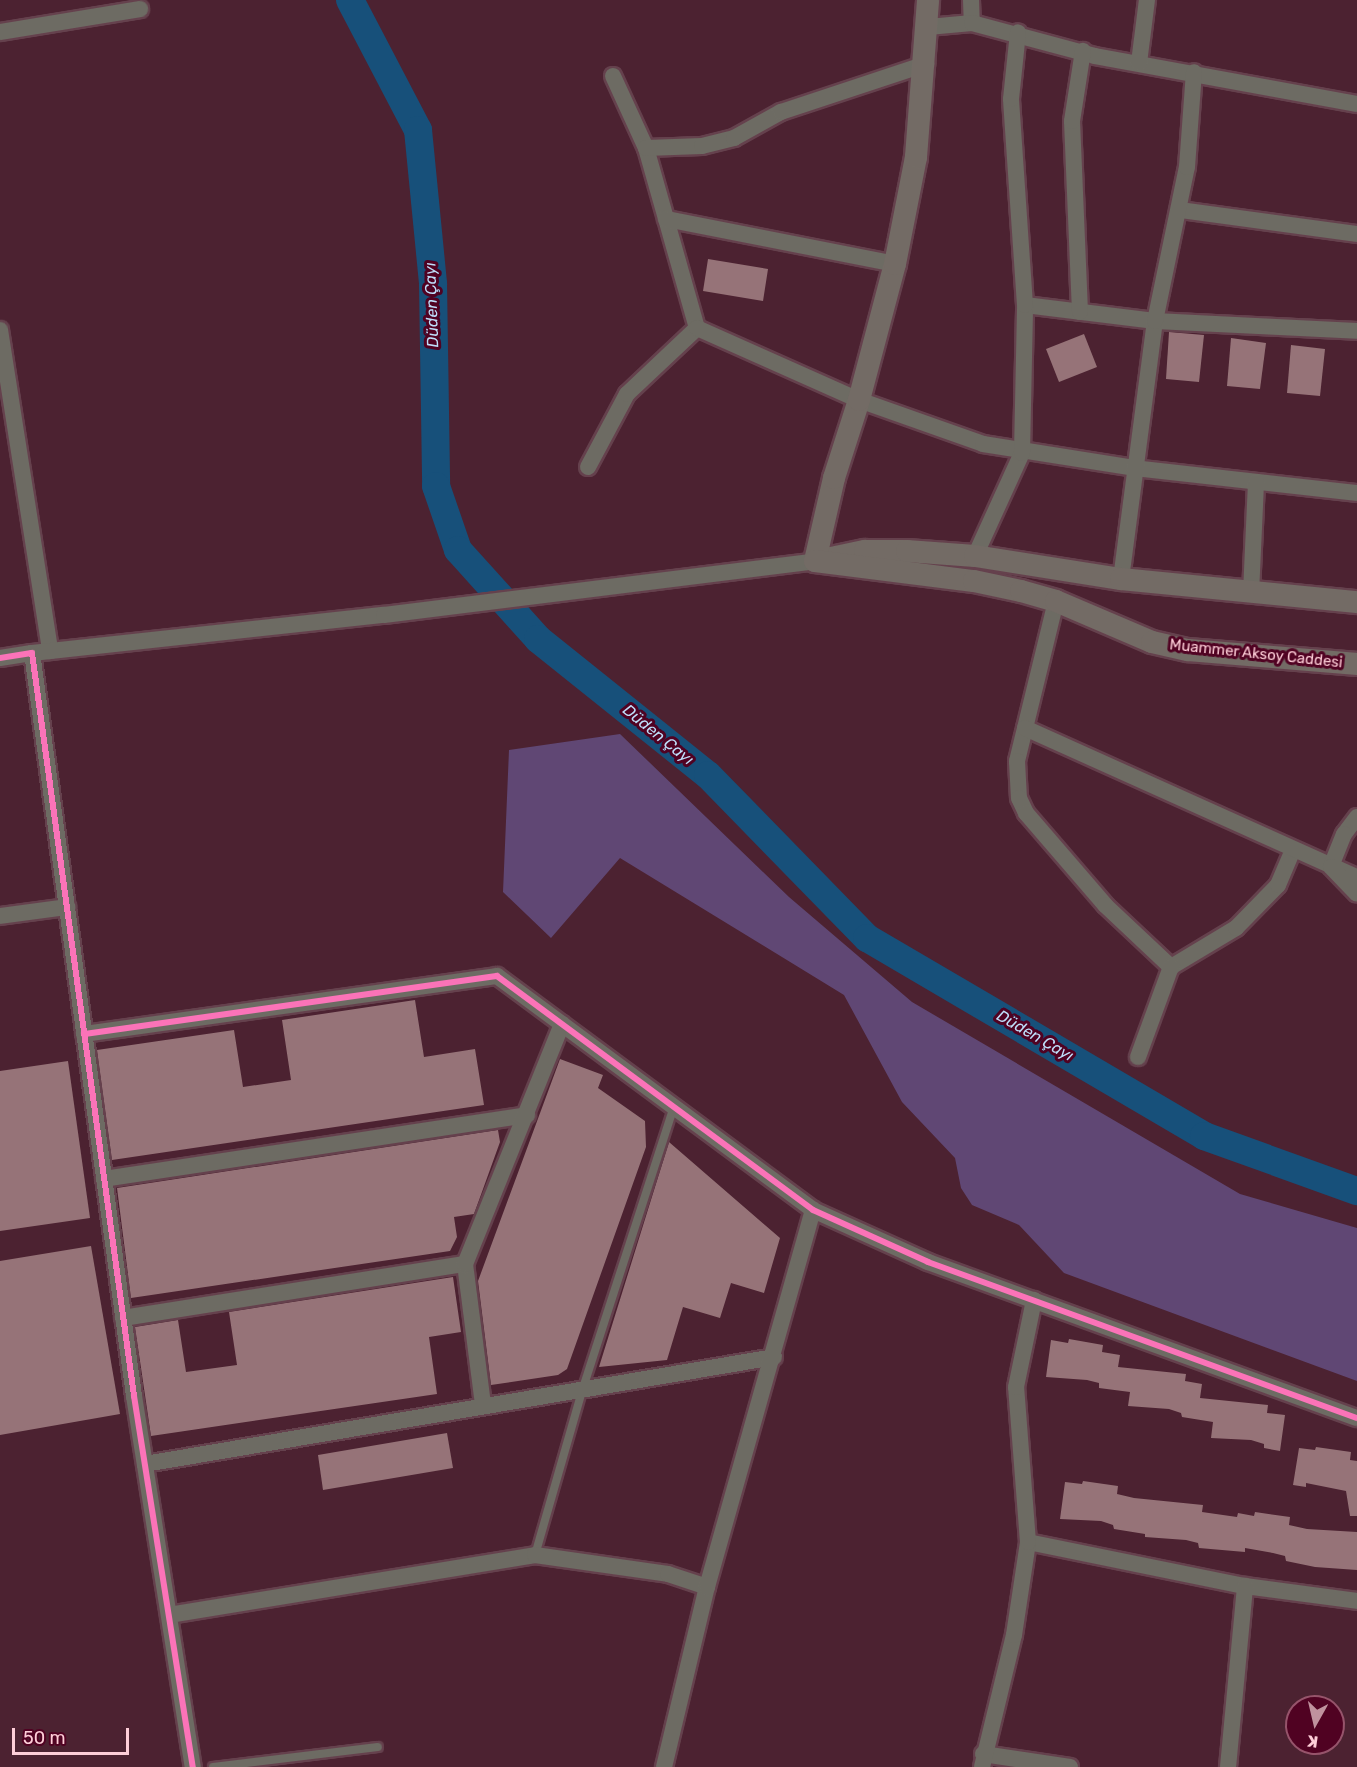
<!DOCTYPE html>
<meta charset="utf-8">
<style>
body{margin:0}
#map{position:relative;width:1357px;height:1767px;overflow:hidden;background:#4c2231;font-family:Rubik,sans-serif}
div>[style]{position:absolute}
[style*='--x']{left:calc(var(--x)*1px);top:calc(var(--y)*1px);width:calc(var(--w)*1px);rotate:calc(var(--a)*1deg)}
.green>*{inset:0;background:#604774}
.river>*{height:28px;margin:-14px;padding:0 14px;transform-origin:14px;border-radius:14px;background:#17507a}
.building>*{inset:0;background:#967378}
.roads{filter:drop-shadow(2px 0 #65414d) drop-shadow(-2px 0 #65414d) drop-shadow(0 2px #65414d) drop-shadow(0 -2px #65414d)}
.lane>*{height:8px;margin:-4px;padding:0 4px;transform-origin:4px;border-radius:4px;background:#6d6b63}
.street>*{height:16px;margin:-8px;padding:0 8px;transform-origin:8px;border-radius:8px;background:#6d6b63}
.secondary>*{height:22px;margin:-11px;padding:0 11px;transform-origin:11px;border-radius:11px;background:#736b65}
.cycleway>*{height:6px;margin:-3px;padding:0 3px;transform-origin:3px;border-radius:3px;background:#fb73b8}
span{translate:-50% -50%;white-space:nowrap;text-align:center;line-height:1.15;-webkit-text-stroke:6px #500222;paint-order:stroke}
.street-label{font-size:15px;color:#feced8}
.water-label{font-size:16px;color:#bedefa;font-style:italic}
.north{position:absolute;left:1285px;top:1695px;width:60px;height:60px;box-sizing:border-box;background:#500222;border:2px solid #96546b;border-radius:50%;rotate:188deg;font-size:16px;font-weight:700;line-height:24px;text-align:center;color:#feced8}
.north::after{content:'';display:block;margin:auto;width:21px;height:27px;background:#c0929e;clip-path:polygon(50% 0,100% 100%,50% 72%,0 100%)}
.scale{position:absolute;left:12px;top:1728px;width:117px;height:27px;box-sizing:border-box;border:3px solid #feced8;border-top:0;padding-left:8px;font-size:18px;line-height:21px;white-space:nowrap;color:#feced8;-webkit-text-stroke:4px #500222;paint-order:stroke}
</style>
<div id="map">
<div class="green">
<i style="clip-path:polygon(620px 734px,789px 897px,912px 1002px,1240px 1194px,1357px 1228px,1357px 1381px,1064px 1273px,1019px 1225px,972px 1205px,961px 1188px,955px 1158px,902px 1102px,844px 995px,620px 858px,551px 938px,503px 892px,509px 750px)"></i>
</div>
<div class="river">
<i style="--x:350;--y:0;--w:147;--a:62.4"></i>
<i style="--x:418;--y:130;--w:155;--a:84.4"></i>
<i style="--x:433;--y:284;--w:202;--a:89.1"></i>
<i style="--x:436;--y:486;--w:68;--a:71"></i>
<i style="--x:458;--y:550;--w:120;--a:48"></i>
<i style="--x:538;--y:639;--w:218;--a:38.7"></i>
<i style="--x:708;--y:775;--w:228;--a:45.7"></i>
<i style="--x:867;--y:938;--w:391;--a:30.4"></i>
<i style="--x:1204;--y:1136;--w:163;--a:19.8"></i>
</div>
<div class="building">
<i style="clip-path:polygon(708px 259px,768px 269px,763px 301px,703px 291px)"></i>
<i style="clip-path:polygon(1169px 332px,1204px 335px,1199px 382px,1166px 379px)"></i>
<i style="clip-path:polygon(1084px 334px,1097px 367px,1059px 382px,1046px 349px)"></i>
<i style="clip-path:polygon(1231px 338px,1266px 343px,1260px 389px,1227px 386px)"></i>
<i style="clip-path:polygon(1291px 345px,1325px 349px,1320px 396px,1287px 393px)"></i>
<i style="clip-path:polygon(415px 1000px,424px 1057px,475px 1049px,484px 1105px,112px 1160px,97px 1050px,234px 1030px,243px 1087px,291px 1080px,282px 1020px)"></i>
<i style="clip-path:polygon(560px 1059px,603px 1075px,598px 1088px,645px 1121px,646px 1147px,567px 1369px,558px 1375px,491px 1385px,478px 1281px)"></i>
<i style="clip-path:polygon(68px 1061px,90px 1218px,0 1231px,0 1071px)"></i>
<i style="clip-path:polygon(498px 1130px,500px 1142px,474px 1214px,454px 1217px,457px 1237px,450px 1251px,131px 1298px,117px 1188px)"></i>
<i style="clip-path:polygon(669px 1142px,780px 1238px,764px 1293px,731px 1283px,720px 1318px,683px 1307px,667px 1360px,599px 1367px)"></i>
<i style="clip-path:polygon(91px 1246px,120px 1414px,0 1435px,0 1261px)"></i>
<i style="clip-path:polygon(453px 1277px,461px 1332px,429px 1337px,437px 1394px,151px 1436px,135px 1327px,178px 1320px,186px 1372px,237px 1365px,229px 1312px)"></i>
<i style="clip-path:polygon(1069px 1339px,1103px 1345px,1102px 1352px,1120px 1355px,1118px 1367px,1186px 1374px,1185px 1381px,1202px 1384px,1200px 1398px,1268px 1405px,1267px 1413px,1285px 1415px,1280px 1451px,1264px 1448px,1264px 1444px,1251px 1440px,1211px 1438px,1213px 1422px,1182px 1417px,1181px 1413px,1169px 1409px,1128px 1406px,1130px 1392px,1099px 1388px,1099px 1383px,1087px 1380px,1046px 1377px,1051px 1340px,1068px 1343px)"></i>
<i style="clip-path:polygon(447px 1433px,453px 1468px,323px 1490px,318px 1455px)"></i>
<i style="clip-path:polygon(1316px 1447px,1351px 1452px,1350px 1460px,1357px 1461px,1357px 1516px,1350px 1516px,1346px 1491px,1306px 1483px,1306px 1487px,1293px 1485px,1299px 1448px,1315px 1450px)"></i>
<i style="clip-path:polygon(1083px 1481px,1118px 1486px,1117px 1494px,1134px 1498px,1203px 1505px,1202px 1512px,1237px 1517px,1238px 1513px,1254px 1516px,1255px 1512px,1290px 1517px,1289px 1525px,1307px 1529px,1357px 1532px,1357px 1570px,1315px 1567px,1286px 1561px,1285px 1556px,1273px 1553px,1245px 1548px,1245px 1552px,1199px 1548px,1198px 1543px,1186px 1540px,1145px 1537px,1145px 1534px,1114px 1529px,1113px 1525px,1101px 1521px,1060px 1519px,1065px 1482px,1082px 1484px)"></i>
</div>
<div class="roads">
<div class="lane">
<i style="--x:535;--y:1555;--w:174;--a:-74"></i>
<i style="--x:583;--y:1388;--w:295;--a:-72.1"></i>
<i style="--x:213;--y:1767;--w:166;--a:-6.9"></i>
</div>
<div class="street">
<i style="--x:971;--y:0;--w:23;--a:88"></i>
<i style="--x:928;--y:27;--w:44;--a:-5.2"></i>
<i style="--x:972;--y:23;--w:127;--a:15"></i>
<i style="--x:1095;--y:56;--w:266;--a:10.4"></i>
<i style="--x:0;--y:32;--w:142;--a:-9.3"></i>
<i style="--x:1139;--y:63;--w:64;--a:-82.8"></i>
<i style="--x:613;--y:76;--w:79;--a:65.4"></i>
<i style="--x:646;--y:148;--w:187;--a:74.2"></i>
<i style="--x:646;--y:148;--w:56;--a:-2"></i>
<i style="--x:702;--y:146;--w:33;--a:-14"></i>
<i style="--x:734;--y:138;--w:54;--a:-29"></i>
<i style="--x:781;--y:112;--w:153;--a:-18.3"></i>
<i style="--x:1180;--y:210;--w:179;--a:7.7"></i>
<i style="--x:666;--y:219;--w:233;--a:11.1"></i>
<i style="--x:1025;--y:305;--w:131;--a:7"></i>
<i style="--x:1155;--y:321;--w:202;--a:2.8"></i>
<i style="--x:1080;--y:312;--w:191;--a:-92.4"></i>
<i style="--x:1072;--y:121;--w:71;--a:-81.1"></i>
<i style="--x:0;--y:330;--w:325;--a:81.1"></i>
<i style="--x:588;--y:467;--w:83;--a:-61.9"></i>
<i style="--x:627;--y:394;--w:96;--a:-43.3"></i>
<i style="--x:697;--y:328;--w:177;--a:24"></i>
<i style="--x:859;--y:400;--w:132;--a:19.5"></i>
<i style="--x:983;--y:444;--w:153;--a:9"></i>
<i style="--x:1134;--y:468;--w:224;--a:6.4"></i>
<i style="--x:975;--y:556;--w:113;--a:-65.5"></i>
<i style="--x:1022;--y:453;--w:148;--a:-88.8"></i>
<i style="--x:1025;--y:305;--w:206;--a:-93.9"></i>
<i style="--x:1011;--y:99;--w:67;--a:-84"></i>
<i style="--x:1121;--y:579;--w:260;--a:-82.5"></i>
<i style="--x:1155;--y:321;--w:157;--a:-78.3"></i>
<i style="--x:1187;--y:167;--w:95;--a:-85.8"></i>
<i style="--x:1251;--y:593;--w:111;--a:-87.4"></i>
<i style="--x:1056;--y:601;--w:165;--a:103.7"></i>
<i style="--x:1017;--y:761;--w:37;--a:87"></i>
<i style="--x:1019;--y:798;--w:17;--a:65"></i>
<i style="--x:1026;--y:813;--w:121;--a:49.3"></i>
<i style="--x:1105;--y:905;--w:91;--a:43.2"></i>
<i style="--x:1171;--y:967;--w:76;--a:-31"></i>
<i style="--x:1236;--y:928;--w:60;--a:-45.7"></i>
<i style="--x:1278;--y:885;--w:38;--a:-67"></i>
<i style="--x:32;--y:653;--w:354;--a:-6.2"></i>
<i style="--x:384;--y:615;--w:434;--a:-7.1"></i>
<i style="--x:0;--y:658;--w:32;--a:-9"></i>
<i style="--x:32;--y:653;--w:750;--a:82.18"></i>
<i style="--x:134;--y:1396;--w:376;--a:81"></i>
<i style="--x:1025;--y:728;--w:364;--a:24.2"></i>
<i style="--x:1357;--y:817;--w:21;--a:127"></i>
<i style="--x:1344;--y:834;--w:35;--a:112"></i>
<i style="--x:1331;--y:867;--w:37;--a:46"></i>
<i style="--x:0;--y:916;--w:68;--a:-7.7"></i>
<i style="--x:84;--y:1034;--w:417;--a:-8"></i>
<i style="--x:497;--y:976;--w:393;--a:36.5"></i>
<i style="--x:813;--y:1210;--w:126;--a:24.3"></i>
<i style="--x:928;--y:1262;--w:456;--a:20"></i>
<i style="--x:1138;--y:1057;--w:96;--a:-69.9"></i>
<i style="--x:104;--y:1179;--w:428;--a:-8.6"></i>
<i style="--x:465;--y:1264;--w:141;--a:82.7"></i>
<i style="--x:123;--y:1318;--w:346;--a:-9"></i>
<i style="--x:465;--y:1264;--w:259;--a:-68"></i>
<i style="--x:145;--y:1464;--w:638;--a:-9.65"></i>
<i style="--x:1028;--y:1542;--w:221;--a:11.5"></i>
<i style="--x:1245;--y:1586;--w:113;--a:7.6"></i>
<i style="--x:169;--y:1615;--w:371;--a:-9.3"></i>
<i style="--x:535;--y:1555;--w:134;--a:8.1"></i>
<i style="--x:668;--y:1574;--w:41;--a:18.4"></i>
<i style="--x:983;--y:1754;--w:88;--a:8.5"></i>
<i style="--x:664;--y:1767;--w:185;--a:-76.6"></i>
<i style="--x:707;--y:1587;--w:392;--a:-74.3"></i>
<i style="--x:982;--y:1767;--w:136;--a:-76.4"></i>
<i style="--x:1014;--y:1635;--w:94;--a:-81.4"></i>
<i style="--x:1028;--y:1542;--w:155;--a:-94.4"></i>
<i style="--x:1016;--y:1387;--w:89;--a:-78.3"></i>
<i style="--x:1228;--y:1767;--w:182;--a:-84.6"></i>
</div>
<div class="secondary">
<i style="--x:831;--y:558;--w:35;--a:-12"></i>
<i style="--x:865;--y:551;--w:42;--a:0"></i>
<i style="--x:907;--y:551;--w:68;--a:4.2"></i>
<i style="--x:975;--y:556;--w:148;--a:9"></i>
<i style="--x:1121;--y:579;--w:237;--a:5.6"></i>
<i style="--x:815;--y:561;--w:85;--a:-77.1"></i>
<i style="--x:834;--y:478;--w:82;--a:-72.2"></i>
<i style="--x:859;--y:400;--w:141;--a:-75.2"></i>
<i style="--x:895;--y:264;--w:109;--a:-78.9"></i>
<i style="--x:916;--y:157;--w:157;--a:-85.6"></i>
<i style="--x:815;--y:561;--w:160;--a:7.2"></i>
<i style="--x:974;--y:581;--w:48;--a:12"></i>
<i style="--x:1021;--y:591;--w:36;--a:16"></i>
<i style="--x:1056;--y:601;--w:104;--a:23.1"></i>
<i style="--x:1152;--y:642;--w:37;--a:13"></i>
<i style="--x:1188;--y:650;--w:170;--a:4.7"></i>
</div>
</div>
<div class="cycleway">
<i style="--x:0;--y:658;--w:32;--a:-9"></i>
<i style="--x:32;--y:653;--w:750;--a:82.18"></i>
<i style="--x:134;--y:1396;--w:376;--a:81"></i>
<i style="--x:84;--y:1034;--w:417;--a:-8"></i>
<i style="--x:497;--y:976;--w:393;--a:36.5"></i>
<i style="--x:813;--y:1210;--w:126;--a:24.3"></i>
<i style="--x:928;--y:1262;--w:456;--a:20"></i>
</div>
<div class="street-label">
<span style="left:1256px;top:654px;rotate:6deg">Muammer Aksoy Caddesi</span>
</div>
<div class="water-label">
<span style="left:432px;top:305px;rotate:-92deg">Düden Çayı</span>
<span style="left:658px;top:735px;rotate:39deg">Düden Çayı</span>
<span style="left:1035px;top:1036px;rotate:30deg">Düden Çayı</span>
</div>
<div class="north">K</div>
<div class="scale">50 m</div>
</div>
